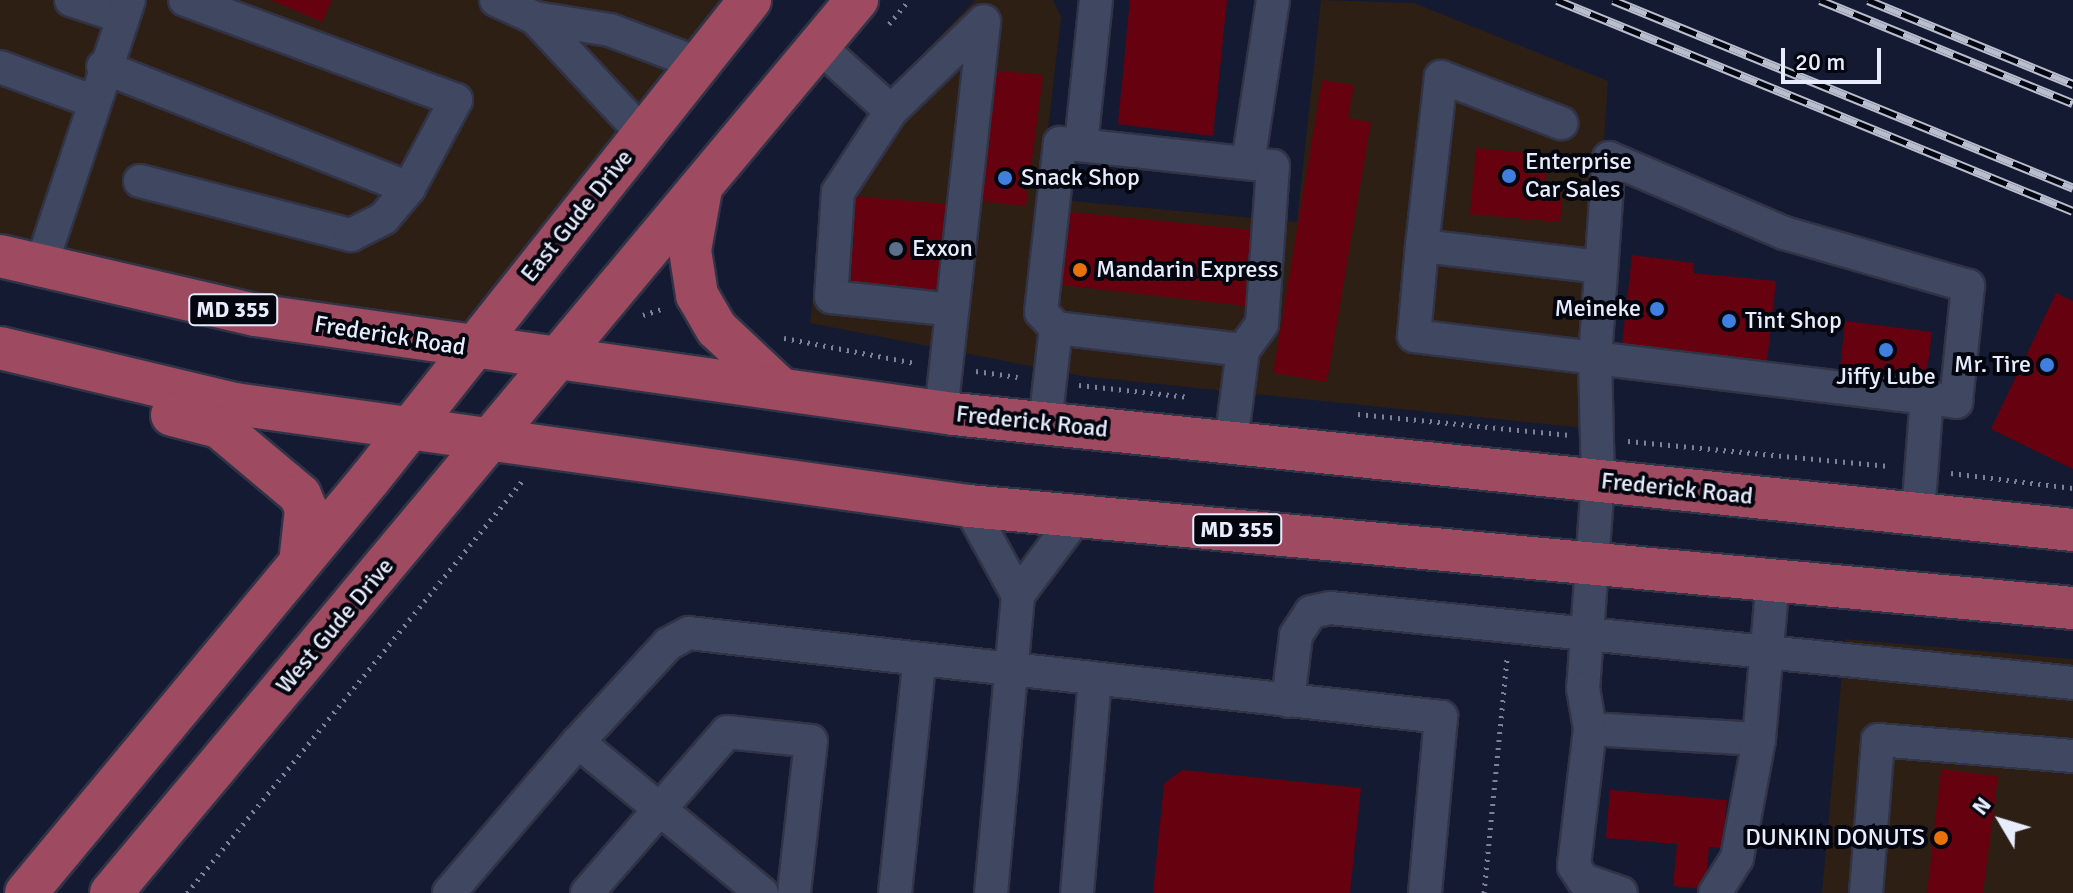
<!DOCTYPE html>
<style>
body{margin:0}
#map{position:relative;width:2073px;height:893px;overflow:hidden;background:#141a31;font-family:Signika,sans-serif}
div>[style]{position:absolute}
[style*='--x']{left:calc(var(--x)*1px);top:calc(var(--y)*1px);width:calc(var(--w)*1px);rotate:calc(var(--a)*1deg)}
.commercial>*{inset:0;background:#2e1f15}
.building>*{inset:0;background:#660210}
.path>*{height:5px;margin-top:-2.5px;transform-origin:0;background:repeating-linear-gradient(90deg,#7d8296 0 2px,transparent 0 8px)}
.roads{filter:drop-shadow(2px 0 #313346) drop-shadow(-2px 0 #313346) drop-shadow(0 2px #313346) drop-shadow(0 -2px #313346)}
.minor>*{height:32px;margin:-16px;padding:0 16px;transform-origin:16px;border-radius:16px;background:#404761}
.major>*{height:42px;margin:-21px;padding:0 21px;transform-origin:21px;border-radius:21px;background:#9e4a60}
.rail>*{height:9px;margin-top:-4.5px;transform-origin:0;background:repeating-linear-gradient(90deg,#04060f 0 18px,#b9becf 0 36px);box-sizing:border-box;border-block:2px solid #b9becf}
.dots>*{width:22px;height:22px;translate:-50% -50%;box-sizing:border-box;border:4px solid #04060f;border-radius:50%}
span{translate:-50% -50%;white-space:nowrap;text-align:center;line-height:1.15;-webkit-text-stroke:8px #04060f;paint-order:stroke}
.shield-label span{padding:2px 6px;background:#04060f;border:2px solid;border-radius:6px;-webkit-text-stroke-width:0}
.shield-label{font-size:22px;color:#e8edfd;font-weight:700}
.poi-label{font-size:24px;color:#e8edfd}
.left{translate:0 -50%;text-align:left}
.right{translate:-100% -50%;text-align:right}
.street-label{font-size:24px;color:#e8edfd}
.north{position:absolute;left:1961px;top:781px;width:80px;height:80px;-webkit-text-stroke:6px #04060f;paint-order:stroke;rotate:308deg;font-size:22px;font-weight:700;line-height:32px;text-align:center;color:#e8edfd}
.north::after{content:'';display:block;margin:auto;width:28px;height:36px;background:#e8edfd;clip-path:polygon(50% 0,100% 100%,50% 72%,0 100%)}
.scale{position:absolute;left:1781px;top:48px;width:100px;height:36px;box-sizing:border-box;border:4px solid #e8edfd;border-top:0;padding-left:10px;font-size:24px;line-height:28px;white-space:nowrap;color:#e8edfd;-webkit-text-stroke:6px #04060f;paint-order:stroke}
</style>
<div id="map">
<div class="commercial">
<i style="clip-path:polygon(0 0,750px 0,469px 349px,0 256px)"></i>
<i style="clip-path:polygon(975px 0,1053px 0,1061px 17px,1040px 198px,1297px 222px,1321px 0,1414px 3px,1608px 81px,1585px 428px,1082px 376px,810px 323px,826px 183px,898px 80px)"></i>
<i style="clip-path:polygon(1845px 639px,2073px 659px,2073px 893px,1822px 893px)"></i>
</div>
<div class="building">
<i style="clip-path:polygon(271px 0,332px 0,322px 22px)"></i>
<i style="clip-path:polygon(1130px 0,1227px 0,1213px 136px,1118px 124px)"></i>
<i style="clip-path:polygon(994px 70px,1043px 75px,1026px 206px,978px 201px)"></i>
<i style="clip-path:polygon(1322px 80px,1354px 85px,1348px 118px,1371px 122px,1327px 382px,1273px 373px)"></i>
<i style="clip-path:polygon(1476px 148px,1548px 155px,1544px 197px,1562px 198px,1560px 222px,1470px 214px)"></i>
<i style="clip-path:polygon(854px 196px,948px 204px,939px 303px,845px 295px)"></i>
<i style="clip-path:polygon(1070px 212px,1253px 230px,1246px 306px,1062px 285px)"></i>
<i style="clip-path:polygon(1632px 255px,1694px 263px,1693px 273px,1776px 281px,1767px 361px,1622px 346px)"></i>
<i style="clip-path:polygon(2056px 293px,2073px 301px,2073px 469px,1991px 429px)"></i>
<i style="clip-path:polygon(1845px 321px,1932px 332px,1926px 379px,1840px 369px)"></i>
<i style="clip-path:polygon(1941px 769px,1998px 776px,1983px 893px,1927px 893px)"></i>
<i style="clip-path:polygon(1182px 770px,1361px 788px,1350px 893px,1153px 893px,1164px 784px)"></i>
<i style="clip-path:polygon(1610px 790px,1727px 800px,1722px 848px,1709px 847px,1705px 889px,1673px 886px,1677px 844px,1606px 838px)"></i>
</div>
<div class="path">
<i style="--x:889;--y:24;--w:31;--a:-50"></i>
<i style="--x:643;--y:315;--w:22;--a:-18"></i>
<i style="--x:784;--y:338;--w:133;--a:10.8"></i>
<i style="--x:976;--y:371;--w:42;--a:8.1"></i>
<i style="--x:1079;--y:385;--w:111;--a:6.2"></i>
<i style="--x:1358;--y:414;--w:210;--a:5.7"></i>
<i style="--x:1628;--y:441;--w:262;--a:5.5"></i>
<i style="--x:1951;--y:473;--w:123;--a:7"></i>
<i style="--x:187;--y:893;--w:532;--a:-50.87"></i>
<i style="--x:1484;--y:893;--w:235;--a:-84.4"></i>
</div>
<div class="roads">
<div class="minor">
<i style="--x:71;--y:0;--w:54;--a:18.4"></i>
<i style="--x:496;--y:0;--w:43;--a:24.8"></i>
<i style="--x:535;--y:18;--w:76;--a:9.1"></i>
<i style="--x:610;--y:30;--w:96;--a:20.7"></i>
<i style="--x:535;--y:18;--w:158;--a:47"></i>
<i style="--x:819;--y:46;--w:97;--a:42.1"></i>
<i style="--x:891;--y:111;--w:129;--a:-44.1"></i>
<i style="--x:0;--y:67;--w:98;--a:20.3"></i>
<i style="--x:103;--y:67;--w:329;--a:21.6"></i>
<i style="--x:409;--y:188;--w:100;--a:-61.9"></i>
<i style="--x:456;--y:100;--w:289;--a:-159.7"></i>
<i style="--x:891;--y:111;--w:97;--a:123.2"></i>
<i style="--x:838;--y:192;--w:105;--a:93.8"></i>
<i style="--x:831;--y:297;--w:122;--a:6.1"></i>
<i style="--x:1081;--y:145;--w:146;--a:-84.1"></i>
<i style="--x:1248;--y:163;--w:165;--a:-81.3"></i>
<i style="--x:140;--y:181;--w:218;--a:14.4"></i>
<i style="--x:351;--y:235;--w:37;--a:-27"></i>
<i style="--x:384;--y:218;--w:39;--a:-50"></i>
<i style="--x:1422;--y:246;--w:170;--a:-83.6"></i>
<i style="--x:1441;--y:77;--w:129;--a:21"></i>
<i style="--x:41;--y:266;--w:280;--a:-71.7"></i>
<i style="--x:1601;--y:267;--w:180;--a:-173.3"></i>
<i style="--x:1422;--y:246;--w:90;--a:95.1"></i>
<i style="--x:1414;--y:336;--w:182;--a:6.9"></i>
<i style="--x:1595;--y:358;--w:364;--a:6.9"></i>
<i style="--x:1956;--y:402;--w:117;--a:-84.1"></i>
<i style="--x:1968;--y:286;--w:191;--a:-163.9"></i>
<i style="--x:1784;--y:233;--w:190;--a:-156.8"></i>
<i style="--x:1609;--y:158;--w:200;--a:94"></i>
<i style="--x:1595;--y:358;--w:123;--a:88.6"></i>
<i style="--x:1598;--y:481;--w:208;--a:94.1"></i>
<i style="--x:1583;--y:688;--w:42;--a:80.3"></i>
<i style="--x:1590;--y:729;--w:169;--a:3.4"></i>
<i style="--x:1759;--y:739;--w:161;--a:-85"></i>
<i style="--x:1056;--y:328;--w:22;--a:-133"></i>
<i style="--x:1041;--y:312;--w:170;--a:-83.6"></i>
<i style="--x:1060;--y:143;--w:214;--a:6.2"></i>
<i style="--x:1273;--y:166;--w:158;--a:94"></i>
<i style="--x:1262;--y:324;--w:32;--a:126"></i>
<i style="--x:941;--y:412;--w:393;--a:-83.7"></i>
<i style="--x:1045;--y:424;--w:97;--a:-83.5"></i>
<i style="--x:1056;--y:328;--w:188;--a:6.7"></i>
<i style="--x:1243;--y:350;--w:94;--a:97.4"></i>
<i style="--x:969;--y:506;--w:102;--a:61.2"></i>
<i style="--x:1918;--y:514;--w:116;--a:-85.6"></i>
<i style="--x:1288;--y:701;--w:66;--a:-83.1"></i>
<i style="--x:1296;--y:635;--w:27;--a:-57"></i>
<i style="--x:1311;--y:612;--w:19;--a:-12"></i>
<i style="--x:1330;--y:608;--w:747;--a:5.76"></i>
<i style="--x:1590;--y:729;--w:138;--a:96.7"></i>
<i style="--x:1574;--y:866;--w:17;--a:57"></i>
<i style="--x:1583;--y:880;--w:40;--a:18.9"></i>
<i style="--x:578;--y:742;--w:133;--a:-47.4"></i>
<i style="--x:668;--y:644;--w:24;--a:-28"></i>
<i style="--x:689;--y:633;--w:757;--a:6.37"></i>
<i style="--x:1441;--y:717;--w:177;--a:95.2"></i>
<i style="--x:449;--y:893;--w:199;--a:-49.5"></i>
<i style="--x:578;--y:742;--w:238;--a:39.4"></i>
<i style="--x:587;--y:893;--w:213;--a:-49"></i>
<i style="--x:727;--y:732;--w:84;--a:6.1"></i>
<i style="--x:811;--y:741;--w:153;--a:96.4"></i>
<i style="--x:895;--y:893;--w:231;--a:-84"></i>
<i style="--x:991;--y:893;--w:299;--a:-84.8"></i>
<i style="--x:1018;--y:595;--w:99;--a:-53.2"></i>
<i style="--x:1077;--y:893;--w:214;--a:-85.2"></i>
<i style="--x:1715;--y:893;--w:41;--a:-57.8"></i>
<i style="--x:1737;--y:858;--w:121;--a:-79.5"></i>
<i style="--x:1866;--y:893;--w:153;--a:-85.5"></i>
<i style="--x:1878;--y:740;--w:196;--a:4.7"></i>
</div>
<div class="major">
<i style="--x:701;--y:189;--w:62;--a:100.2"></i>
<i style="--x:690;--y:250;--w:46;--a:81.2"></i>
<i style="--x:697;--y:295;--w:39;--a:60"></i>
<i style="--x:717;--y:329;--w:88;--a:43.2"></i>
<i style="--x:0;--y:256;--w:262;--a:13"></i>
<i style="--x:255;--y:315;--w:706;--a:8.06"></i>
<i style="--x:954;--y:414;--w:1125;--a:5.92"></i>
<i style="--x:0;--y:348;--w:242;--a:13.4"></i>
<i style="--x:235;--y:404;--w:741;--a:7.91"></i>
<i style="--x:969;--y:506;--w:1109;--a:5.28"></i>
<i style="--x:172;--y:415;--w:49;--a:14.3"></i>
<i style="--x:219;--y:427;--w:106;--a:40"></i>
<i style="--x:300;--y:495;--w:15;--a:67"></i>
<i style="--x:306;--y:509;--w:54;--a:96.3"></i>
<i style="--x:26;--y:893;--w:537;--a:-50.29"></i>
<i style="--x:369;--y:480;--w:613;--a:-51.56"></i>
<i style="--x:111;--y:893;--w:1164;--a:-50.13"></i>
</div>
</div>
<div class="rail">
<i style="--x:1557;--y:0;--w:557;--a:22.24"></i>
<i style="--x:1613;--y:0;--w:497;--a:22.2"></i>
<i style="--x:1820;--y:0;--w:273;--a:22.2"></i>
<i style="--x:1868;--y:0;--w:222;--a:22.3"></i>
</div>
<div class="dots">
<i style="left:1509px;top:176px;background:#3f7fe0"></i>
<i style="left:1005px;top:178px;background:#3f7fe0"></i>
<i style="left:896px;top:249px;background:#5c6f8a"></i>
<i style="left:1080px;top:270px;background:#e8710a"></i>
<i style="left:1657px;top:309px;background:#3f7fe0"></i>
<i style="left:1729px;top:321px;background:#3f7fe0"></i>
<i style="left:1886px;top:350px;background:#3f7fe0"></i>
<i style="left:2047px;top:365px;background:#3f7fe0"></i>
<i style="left:1941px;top:838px;background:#e8710a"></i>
</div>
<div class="shield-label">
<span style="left:233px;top:310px">MD 355</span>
<span style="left:1237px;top:530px">MD 355</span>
</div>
<div class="poi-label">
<span class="left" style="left:1525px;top:176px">Enterprise<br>Car Sales</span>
<span class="left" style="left:1021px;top:178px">Snack Shop</span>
<span class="left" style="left:912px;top:249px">Exxon</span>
<span class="left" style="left:1096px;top:270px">Mandarin Express</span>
<span class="right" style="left:1641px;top:309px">Meineke</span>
<span class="left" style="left:1745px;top:321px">Tint Shop</span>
<span class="right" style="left:2031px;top:365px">Mr. Tire</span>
<span style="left:1886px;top:377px">Jiffy Lube</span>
<span class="right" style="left:1925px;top:838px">DUNKIN DONUTS</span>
</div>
<div class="street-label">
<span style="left:577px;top:216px;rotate:-51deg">East Gude Drive</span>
<span style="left:390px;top:336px;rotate:9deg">Frederick Road</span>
<span style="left:1032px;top:422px;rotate:6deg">Frederick Road</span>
<span style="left:1677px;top:489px;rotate:6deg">Frederick Road</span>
<span style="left:335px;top:626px;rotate:-50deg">West Gude Drive</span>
</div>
<div class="north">N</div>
<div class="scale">20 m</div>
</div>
